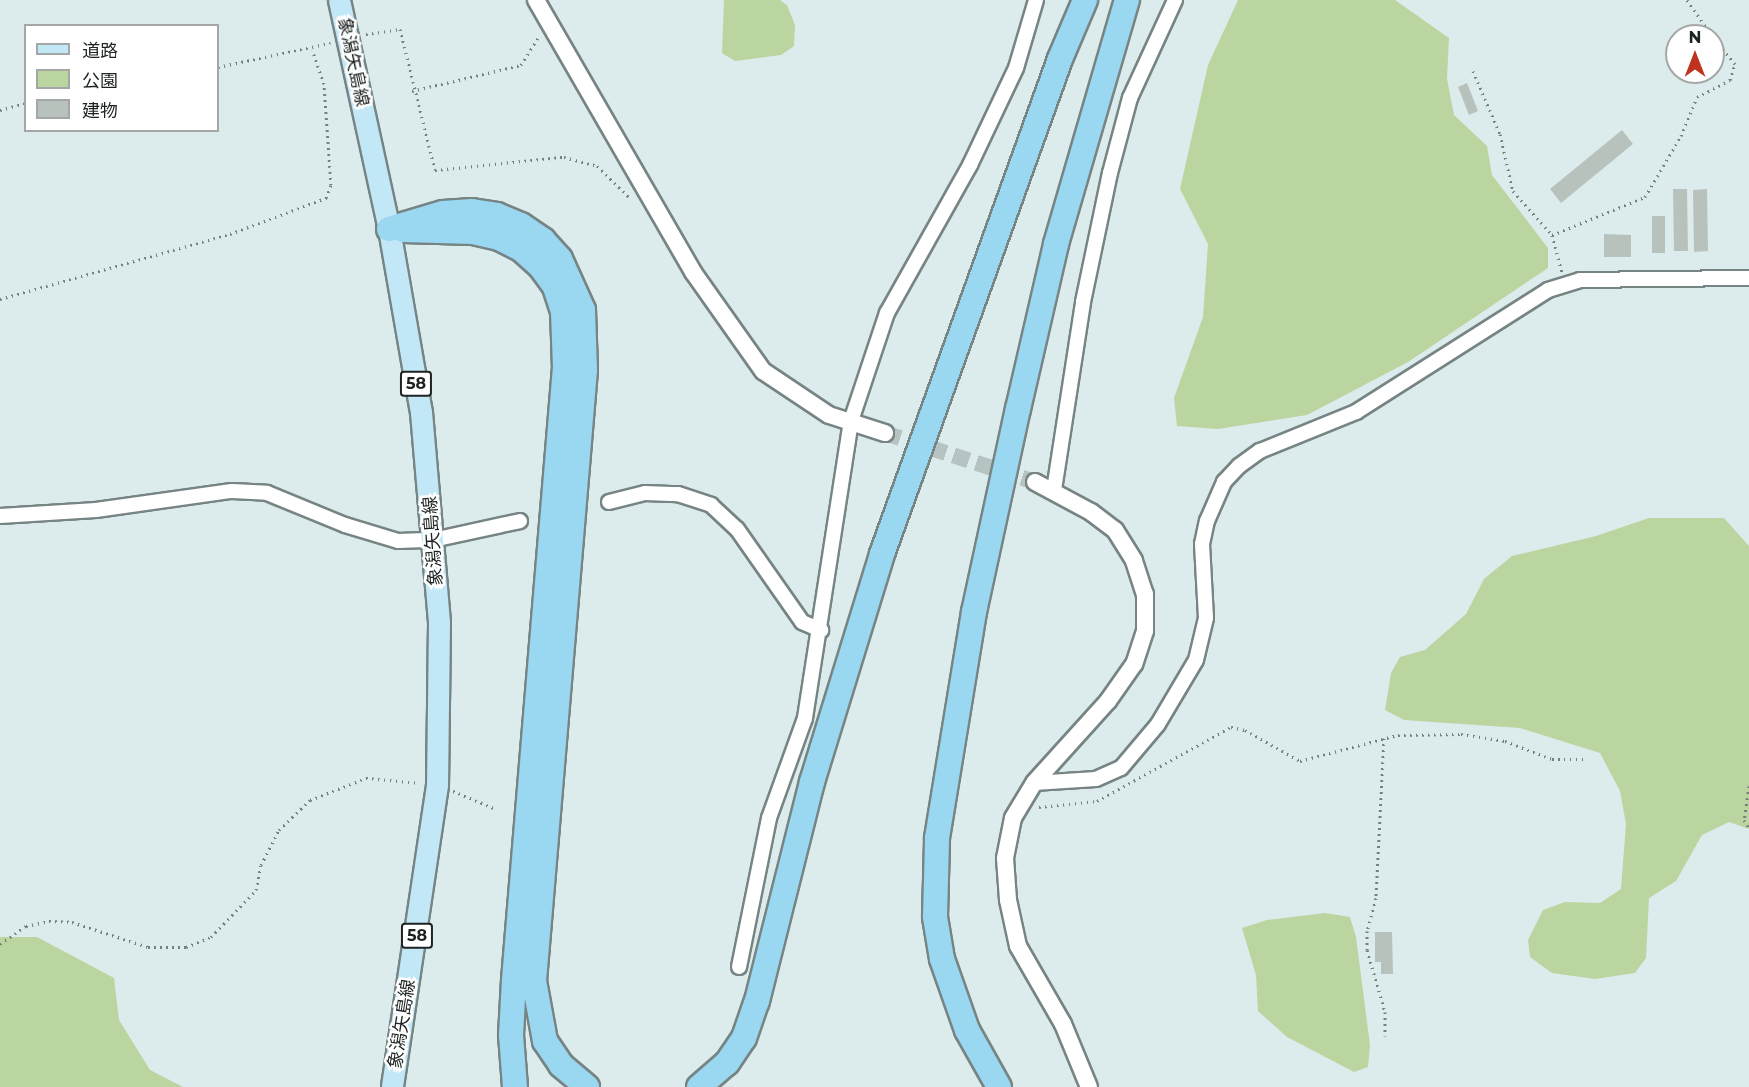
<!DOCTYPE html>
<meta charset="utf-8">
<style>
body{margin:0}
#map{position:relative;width:1749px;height:1087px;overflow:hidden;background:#dcebeb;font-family:Montserrat,"Noto Sans JP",sans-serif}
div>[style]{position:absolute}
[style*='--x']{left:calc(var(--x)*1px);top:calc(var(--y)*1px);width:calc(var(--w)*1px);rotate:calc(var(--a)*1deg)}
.green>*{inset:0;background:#bbd5a1}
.building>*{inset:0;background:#b7c2bc}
.tertiary-tunnel>*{height:16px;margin-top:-8px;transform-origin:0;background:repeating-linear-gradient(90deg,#b6c3c3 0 16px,transparent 0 24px)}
.path>*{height:3px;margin-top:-1.5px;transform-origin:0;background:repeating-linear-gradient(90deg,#76807f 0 1.5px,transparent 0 6px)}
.roads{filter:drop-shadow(2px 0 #778484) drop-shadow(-2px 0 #778484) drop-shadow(0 2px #778484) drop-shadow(0 -2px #778484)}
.minor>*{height:14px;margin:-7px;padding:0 7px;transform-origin:7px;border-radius:7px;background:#fff}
.tertiary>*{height:16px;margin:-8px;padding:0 8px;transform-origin:8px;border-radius:8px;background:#fff}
.primary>*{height:21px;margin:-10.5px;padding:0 10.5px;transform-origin:10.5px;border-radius:10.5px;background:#c2e7f7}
.motorway>*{height:24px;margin:-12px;padding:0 12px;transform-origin:12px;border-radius:12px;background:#9ad7f1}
span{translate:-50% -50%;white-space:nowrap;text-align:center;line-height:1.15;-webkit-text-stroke:5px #fff;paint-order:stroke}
.shield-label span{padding:2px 4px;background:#fff;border:2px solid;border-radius:4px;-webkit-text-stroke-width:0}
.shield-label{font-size:16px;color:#1d2322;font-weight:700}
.street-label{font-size:18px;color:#1d2322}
.legend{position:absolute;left:24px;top:24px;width:195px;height:108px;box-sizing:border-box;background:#fff;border:2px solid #a5a7a7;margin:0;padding:8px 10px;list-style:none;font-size:18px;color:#1d2322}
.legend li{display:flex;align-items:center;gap:12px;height:30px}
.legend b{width:30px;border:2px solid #a5a7a7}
.north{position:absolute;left:1665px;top:24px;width:60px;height:60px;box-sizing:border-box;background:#fff;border:2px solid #a5a7a7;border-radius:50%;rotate:0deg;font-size:16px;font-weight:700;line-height:24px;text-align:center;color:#1d2322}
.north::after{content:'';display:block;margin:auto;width:21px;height:27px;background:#bf331e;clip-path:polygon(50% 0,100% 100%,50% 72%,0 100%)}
</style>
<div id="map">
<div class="green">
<i style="clip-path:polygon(724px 0,780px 0,787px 5px,795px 25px,794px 46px,781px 55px,735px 61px,722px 53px)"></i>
<i style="clip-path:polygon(1238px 0,1395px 0,1449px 38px,1447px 79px,1454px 115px,1487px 146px,1492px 175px,1548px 248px,1548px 268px,1408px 362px,1307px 415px,1218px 429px,1177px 426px,1174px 398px,1203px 317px,1208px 244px,1180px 189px,1208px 65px)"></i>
<i style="clip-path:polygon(1649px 518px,1724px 518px,1749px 546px,1749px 829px,1729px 822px,1702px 835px,1676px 881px,1649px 898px,1646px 958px,1635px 973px,1595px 979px,1552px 973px,1530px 957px,1528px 940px,1543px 910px,1565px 902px,1600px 903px,1621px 889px,1626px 824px,1620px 791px,1600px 753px,1520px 728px,1404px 720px,1385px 710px,1391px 673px,1400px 657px,1425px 650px,1466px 614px,1484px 579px,1512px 556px,1596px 536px)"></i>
<i style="clip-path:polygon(1325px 913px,1350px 917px,1356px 937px,1370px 1045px,1368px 1067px,1354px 1072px,1287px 1037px,1258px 1011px,1256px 975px,1242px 928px,1267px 920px)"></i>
<i style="clip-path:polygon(0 937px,37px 937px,114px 978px,119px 1020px,150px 1070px,183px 1087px,0 1087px)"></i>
</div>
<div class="building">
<i style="clip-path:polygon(1467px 83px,1478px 111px,1469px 115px,1458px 87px)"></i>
<i style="clip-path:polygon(1622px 130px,1633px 144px,1561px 203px,1550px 189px)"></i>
<i style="clip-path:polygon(1673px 189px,1687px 189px,1688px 251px,1674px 251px)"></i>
<i style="clip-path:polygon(1707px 189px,1708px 251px,1694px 252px,1693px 190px)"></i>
<i style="clip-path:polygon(1652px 216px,1665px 216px,1665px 253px,1652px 253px)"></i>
<i style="clip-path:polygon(1604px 234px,1631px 235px,1631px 257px,1604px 257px)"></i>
<i style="clip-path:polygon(1375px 932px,1392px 932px,1393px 974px,1381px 974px,1381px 962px,1375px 962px)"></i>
</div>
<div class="tertiary-tunnel">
<i style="--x:885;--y:433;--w:158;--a:18.1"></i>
</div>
<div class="path">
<i style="--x:1687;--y:0;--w:44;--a:55.2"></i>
<i style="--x:366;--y:34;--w:34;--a:-8"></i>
<i style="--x:400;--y:29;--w:145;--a:76.1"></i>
<i style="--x:435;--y:170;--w:130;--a:-5.8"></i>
<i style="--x:564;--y:157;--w:34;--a:15"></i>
<i style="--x:597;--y:166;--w:46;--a:44.1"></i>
<i style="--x:218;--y:67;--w:115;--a:-12.1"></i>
<i style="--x:1473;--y:71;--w:69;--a:66.8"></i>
<i style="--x:1500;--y:134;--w:58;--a:77.2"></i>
<i style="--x:1513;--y:191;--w:59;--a:48.4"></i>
<i style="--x:1552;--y:235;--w:38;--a:75"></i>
<i style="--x:412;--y:91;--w:112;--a:-13.4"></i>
<i style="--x:521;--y:65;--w:34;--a:-58"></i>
<i style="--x:0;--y:110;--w:27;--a:-15"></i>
<i style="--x:1552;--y:235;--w:100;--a:-22.2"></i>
<i style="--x:1645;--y:197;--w:71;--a:-59.5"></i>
<i style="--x:1681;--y:136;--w:42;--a:-67.7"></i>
<i style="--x:1697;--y:97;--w:37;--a:-27"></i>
<i style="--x:1730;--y:80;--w:17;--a:-73"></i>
<i style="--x:1735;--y:64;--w:35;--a:-129"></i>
<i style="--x:0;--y:299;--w:239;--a:-15.8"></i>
<i style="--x:230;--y:234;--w:103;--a:-20.6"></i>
<i style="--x:326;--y:198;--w:14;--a:-69"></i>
<i style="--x:331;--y:185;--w:101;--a:-94"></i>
<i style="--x:324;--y:84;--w:36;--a:-109"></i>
<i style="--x:1384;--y:738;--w:160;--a:92.9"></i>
<i style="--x:1376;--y:898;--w:34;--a:105"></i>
<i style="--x:1367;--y:931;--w:19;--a:90"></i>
<i style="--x:1367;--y:950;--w:65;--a:73.8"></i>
<i style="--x:1385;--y:1012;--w:24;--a:90"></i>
<i style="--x:1749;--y:786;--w:34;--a:98"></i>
<i style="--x:1744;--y:820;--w:9;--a:58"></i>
<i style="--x:453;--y:791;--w:47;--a:22.7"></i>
<i style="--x:1039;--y:807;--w:58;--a:-5.9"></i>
<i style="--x:1097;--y:801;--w:153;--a:-28.9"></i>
<i style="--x:1231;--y:727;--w:14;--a:12"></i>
<i style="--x:1245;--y:730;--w:63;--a:29.4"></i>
<i style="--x:1300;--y:761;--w:101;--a:-14.9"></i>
<i style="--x:1398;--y:735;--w:63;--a:-0.9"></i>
<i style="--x:1461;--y:734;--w:45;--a:9"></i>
<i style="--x:1505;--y:741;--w:50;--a:21"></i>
<i style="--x:1552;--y:759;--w:35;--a:0"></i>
<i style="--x:0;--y:944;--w:32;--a:-35"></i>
<i style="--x:26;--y:926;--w:24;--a:-12"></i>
<i style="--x:49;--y:921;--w:23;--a:2"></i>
<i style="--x:72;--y:922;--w:80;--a:18.2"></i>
<i style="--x:148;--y:947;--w:38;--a:0"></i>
<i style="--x:186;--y:947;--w:27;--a:-22"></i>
<i style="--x:211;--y:937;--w:65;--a:-46.2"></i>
<i style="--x:256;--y:890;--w:25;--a:-79"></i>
<i style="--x:261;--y:865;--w:39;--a:-63"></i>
<i style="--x:279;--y:830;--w:43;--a:-44.1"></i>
<i style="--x:310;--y:800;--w:60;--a:-21.4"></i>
<i style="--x:366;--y:778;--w:54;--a:5.3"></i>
</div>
<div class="roads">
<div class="minor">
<i style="--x:1054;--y:490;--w:190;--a:-81.2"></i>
<i style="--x:1083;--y:302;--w:132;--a:-78.2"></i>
<i style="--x:1110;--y:173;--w:78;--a:-75.1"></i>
<i style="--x:1130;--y:98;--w:108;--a:-65.3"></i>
<i style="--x:609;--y:502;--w:37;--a:-14"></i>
<i style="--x:645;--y:493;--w:33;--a:2"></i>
<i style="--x:678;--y:494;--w:35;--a:18"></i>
<i style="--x:711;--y:505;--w:35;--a:43"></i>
<i style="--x:737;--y:529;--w:113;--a:55"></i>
<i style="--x:802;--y:622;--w:21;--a:23"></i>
<i style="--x:0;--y:516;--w:96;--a:-3.6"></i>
<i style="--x:96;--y:510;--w:137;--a:-8"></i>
<i style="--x:232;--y:491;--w:35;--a:3"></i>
<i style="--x:267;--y:493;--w:84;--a:22.3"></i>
<i style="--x:345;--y:525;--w:55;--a:16.8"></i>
<i style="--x:398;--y:541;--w:35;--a:-2"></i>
<i style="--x:433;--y:540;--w:89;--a:-12.3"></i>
<i style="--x:1034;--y:783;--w:62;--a:-3.7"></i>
<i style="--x:1096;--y:779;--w:27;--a:-24"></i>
<i style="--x:1121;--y:768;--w:57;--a:-49.9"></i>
<i style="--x:1158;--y:724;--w:74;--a:-59.3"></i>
<i style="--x:1196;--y:660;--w:43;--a:-76.6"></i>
<i style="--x:1206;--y:618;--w:74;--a:-93.1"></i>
<i style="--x:1202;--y:544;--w:24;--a:-78"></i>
<i style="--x:1207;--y:521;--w:43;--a:-66.4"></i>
<i style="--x:1224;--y:482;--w:22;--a:-47"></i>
<i style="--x:1239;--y:466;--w:26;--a:-36"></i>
<i style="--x:1260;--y:451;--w:104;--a:-22.1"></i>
<i style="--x:1356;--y:412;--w:227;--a:-32.4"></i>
<i style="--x:1548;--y:290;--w:34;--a:-17"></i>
<i style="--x:1580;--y:280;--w:169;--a:-0.7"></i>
<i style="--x:739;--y:967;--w:152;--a:-78.6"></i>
<i style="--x:769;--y:818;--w:106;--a:-70.2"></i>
<i style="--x:805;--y:718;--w:301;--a:-81.2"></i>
<i style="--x:851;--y:421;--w:114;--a:-71.6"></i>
<i style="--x:887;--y:313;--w:170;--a:-60.7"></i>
<i style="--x:970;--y:165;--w:107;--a:-64.6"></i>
<i style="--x:1016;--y:68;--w:71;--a:-73.6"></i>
</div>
<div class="tertiary">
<i style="--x:536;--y:0;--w:314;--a:60"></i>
<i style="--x:693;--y:272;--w:121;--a:54.7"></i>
<i style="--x:763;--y:371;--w:79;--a:33.7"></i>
<i style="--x:829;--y:415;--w:59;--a:17.8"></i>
<i style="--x:1035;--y:482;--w:64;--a:28.2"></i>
<i style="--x:1091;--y:512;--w:30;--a:37"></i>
<i style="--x:1115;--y:530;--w:36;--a:58"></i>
<i style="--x:1134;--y:561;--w:35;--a:72"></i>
<i style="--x:1145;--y:594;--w:37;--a:90"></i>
<i style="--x:1145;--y:631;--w:35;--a:108"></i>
<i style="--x:1134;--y:664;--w:45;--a:125.1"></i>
<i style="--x:1108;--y:701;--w:110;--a:132.1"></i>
<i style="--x:1034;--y:783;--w:41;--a:121"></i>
<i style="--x:1013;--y:818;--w:41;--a:101.3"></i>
<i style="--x:1005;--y:858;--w:42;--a:85.9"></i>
<i style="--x:1008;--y:900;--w:47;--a:77.7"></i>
<i style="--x:1018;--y:946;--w:90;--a:60"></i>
<i style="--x:1063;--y:1024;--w:68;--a:67.6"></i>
</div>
<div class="primary">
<i style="--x:339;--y:0;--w:234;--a:77.7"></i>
<i style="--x:389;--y:229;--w:186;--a:80.1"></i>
<i style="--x:421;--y:412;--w:212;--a:85.1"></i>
<i style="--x:439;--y:623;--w:162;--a:90.7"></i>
<i style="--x:437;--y:785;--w:305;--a:98.5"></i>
</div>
<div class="motorway">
<i style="--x:389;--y:229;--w:56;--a:-16.5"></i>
<i style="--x:443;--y:213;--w:29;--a:-4"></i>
<i style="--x:472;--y:211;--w:25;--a:9"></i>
<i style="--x:497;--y:215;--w:26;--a:23"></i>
<i style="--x:521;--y:225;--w:27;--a:34"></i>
<i style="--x:543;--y:240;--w:25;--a:48"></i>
<i style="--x:560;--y:259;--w:56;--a:65.7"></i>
<i style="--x:583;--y:310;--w:60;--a:88.1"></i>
<i style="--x:585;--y:370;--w:613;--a:94.77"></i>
<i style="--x:534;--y:981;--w:61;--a:79.6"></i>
<i style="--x:545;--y:1041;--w:29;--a:56"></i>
<i style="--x:561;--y:1065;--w:34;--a:40"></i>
<i style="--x:403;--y:230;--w:70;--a:1.6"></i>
<i style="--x:473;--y:232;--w:27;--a:13"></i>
<i style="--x:499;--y:238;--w:25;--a:27"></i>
<i style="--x:521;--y:249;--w:25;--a:42"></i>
<i style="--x:540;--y:266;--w:26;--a:54"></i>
<i style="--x:555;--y:287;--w:25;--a:72"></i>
<i style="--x:563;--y:311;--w:56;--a:88"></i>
<i style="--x:565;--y:367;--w:615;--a:94.76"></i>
<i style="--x:514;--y:980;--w:55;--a:93.1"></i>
<i style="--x:511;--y:1035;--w:52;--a:85.6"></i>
<i style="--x:699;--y:1087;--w:37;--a:-41"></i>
<i style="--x:727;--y:1063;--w:30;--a:-56"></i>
<i style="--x:744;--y:1038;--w:39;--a:-71"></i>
<i style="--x:757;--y:1001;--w:226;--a:-75.9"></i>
<i style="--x:812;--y:782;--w:239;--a:-72.9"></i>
<i style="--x:882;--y:554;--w:526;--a:-70.22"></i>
<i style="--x:1060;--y:59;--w:64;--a:-67"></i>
<i style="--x:999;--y:1087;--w:65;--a:-119.3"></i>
<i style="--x:967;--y:1030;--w:75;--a:-109.4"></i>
<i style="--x:942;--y:959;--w:43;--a:-99.5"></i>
<i style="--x:935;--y:917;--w:79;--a:-88.5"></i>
<i style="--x:937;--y:838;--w:229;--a:-80.7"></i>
<i style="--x:974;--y:612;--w:208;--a:-77.8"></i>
<i style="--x:1018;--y:409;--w:169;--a:-77"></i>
<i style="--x:1056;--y:244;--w:254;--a:-73.8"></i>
</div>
</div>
<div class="shield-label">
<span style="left:416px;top:384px">58</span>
<span style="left:417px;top:936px">58</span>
</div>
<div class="street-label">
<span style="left:353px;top:62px;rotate:78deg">象潟矢島線</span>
<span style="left:433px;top:541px;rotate:-94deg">象潟矢島線</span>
<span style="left:402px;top:1024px;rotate:-81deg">象潟矢島線</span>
</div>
<ul class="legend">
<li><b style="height:8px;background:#c2e7f7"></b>道路</li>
<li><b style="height:16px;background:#bbd5a1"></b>公園</li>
<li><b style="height:16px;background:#b7c2bc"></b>建物</li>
</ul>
<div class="north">N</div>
</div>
